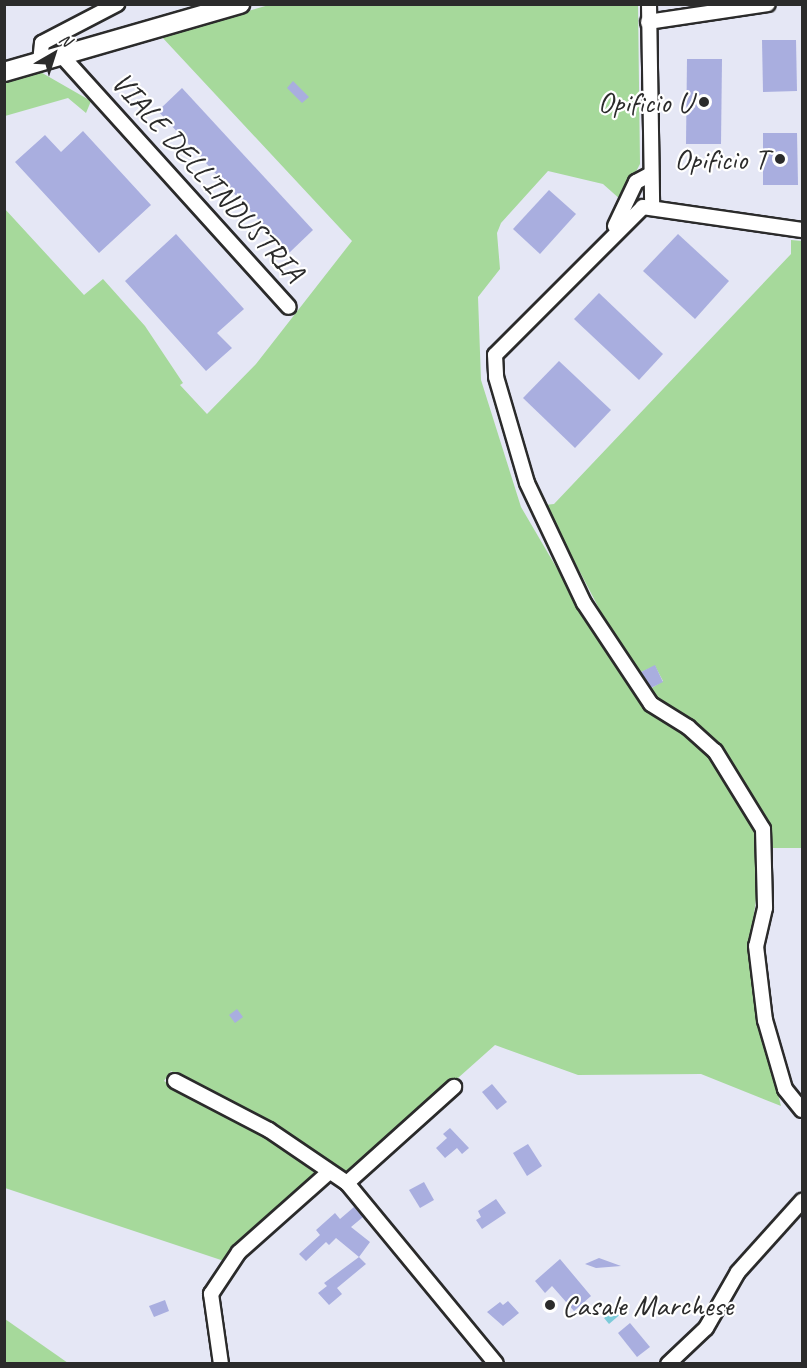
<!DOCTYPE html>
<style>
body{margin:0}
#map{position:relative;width:807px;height:1368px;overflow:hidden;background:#e5e7f5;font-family:Caveat,sans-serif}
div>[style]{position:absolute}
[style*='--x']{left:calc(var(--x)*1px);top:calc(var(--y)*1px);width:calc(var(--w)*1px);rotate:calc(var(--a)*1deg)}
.green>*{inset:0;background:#a6d99b}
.water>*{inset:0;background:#7ccbd9}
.building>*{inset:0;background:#a9aedf}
.roads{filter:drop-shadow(2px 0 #2b2b2b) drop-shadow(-2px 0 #2b2b2b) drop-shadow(0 2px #2b2b2b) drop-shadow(0 -2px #2b2b2b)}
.street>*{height:14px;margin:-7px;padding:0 7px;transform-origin:7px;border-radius:7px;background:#fff}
.secondary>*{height:18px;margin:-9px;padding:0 9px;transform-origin:9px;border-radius:9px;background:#fff}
.dots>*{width:16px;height:16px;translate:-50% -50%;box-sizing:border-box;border:3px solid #fff;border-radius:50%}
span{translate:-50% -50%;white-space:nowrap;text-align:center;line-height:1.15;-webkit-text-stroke:4.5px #fff;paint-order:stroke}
.poi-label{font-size:30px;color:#2b2b2b}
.right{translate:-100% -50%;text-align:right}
.left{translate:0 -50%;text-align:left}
.street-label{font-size:30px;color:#2b2b2b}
.frame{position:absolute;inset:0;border:6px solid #2b2b2b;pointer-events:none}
.north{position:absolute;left:24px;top:24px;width:60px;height:60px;-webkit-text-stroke:4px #fff;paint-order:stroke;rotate:39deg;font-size:16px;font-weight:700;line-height:24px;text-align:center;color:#2b2b2b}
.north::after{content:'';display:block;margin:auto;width:21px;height:27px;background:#2b2b2b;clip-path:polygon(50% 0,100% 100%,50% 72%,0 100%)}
</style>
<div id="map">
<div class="green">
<i style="clip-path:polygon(269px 5px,638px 5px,640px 164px,621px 200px,603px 184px,548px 171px,501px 223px,497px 233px,500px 269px,478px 297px,481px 380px,521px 507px,603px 647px,649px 710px,692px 736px,724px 768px,763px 844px,750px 946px,759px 1018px,781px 1106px,701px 1074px,578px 1075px,495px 1045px,348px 1176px,277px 1124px,171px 1071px,164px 1081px,263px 1134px,316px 1174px,241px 1243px,227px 1262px,5px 1188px,4px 208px,84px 295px,103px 279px,145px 326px,183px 383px,180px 385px,207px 414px,256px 364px,352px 241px,161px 36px)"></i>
<i style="clip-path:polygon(37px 70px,91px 101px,86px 113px,68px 98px,5px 116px,5px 80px)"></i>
<i style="clip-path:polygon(791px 240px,802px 241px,802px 848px,773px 848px,765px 819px,726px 755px,699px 729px,655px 699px,650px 689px,663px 681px,655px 666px,641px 672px,615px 639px,545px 505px,554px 504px,791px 254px)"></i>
<i style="clip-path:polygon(4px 1319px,5px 1319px,68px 1363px,5px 1363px)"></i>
</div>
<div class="water">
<i style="clip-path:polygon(617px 1306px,623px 1312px,609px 1324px,604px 1318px)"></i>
</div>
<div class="building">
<i style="clip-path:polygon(762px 40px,796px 40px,797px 91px,763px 92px)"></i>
<i style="clip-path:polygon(687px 59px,722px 59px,721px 144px,686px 144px)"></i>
<i style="clip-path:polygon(293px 81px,309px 97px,302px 103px,287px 88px)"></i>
<i style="clip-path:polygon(182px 88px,313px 230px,289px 253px,158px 111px)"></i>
<i style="clip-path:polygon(83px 131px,151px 205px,99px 253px,15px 162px,45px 135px,61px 152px)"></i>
<i style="clip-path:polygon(763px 133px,797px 133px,798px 185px,763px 185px)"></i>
<i style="clip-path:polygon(549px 190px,576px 214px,540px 254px,513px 229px)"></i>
<i style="clip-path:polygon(176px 234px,244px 309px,217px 333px,232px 348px,206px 371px,125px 281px)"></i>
<i style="clip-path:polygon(678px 234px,729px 281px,695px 319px,643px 271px)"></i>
<i style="clip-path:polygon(599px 293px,663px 354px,639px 380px,574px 319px)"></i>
<i style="clip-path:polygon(559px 361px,611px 410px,575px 448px,523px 398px)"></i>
<i style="clip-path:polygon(655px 665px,663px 682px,651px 688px,641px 672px)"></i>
<i style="clip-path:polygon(237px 1009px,243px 1017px,235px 1023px,229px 1015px)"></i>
<i style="clip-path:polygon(492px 1084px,507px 1102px,497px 1110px,482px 1092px)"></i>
<i style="clip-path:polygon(450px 1128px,469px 1148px,462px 1154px,457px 1148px,445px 1158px,436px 1148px,447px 1138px,443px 1134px)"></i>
<i style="clip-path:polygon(528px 1144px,542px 1166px,527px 1176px,513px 1153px)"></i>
<i style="clip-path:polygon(424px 1182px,434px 1200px,420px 1208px,409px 1190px)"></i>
<i style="clip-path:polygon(496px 1199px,506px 1213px,482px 1229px,476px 1220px,481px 1217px,478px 1211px)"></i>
<i style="clip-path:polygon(354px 1207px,363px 1217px,351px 1227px,370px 1242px,359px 1257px,336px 1238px,329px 1245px,326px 1242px,306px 1261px,299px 1254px,320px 1235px,316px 1230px,335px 1213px,340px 1219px)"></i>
<i style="clip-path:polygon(359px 1257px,366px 1264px,337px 1288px,342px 1294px,329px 1305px,318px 1293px,327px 1286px,324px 1283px)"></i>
<i style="clip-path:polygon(599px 1258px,621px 1266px,596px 1268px,585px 1264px)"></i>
<i style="clip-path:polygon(560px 1259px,591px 1296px,574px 1311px,552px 1286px,545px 1293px,535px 1281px)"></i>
<i style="clip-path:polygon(165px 1300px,169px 1311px,154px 1317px,149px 1306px)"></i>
<i style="clip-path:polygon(508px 1301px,519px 1313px,503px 1326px,487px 1312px,500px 1302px,503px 1305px)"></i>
<i style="clip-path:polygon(630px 1323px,650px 1347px,637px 1357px,618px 1333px)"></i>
</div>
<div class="roads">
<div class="street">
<i style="--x:649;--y:4;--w:201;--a:89.1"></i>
<i style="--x:648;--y:22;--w:121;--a:-8.5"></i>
<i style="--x:62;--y:56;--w:338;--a:47.9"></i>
<i style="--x:40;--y:62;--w:19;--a:-84"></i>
<i style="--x:42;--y:43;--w:85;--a:-27.5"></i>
<i style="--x:615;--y:226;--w:49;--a:-64.5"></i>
<i style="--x:636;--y:182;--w:17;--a:-28"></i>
<i style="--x:802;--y:230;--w:161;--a:-171.8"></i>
<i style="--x:643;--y:207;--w:209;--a:135"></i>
<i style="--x:495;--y:355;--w:22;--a:87"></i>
<i style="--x:496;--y:377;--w:110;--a:73.7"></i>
<i style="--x:527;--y:483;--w:133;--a:64.6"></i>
<i style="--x:584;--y:603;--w:121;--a:56.4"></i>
<i style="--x:651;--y:704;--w:44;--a:31.9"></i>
<i style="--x:688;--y:727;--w:36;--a:42"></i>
<i style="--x:715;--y:751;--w:92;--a:58.4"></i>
<i style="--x:763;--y:829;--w:79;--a:88.5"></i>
<i style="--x:765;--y:908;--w:39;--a:103"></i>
<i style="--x:756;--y:946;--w:75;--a:83.1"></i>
<i style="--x:765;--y:1020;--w:72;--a:73.8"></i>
<i style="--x:785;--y:1089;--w:27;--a:51"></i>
<i style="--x:175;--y:1081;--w:106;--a:27.5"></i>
<i style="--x:269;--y:1130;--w:94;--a:34.2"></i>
<i style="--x:347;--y:1183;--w:234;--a:50.5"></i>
<i style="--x:347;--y:1183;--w:144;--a:-41.9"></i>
<i style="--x:221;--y:1364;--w:71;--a:-98.1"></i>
<i style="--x:211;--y:1294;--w:50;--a:-56.3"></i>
<i style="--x:239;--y:1252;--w:120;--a:-41.6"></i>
<i style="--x:668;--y:1364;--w:52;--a:-43.5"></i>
<i style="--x:706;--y:1328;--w:64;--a:-60.3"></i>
<i style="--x:738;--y:1272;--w:96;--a:-48"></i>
</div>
<div class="secondary">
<i style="--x:4;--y:72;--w:246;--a:-16.1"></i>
</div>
</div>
<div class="dots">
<i style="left:704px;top:102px;background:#2b2b2b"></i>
<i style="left:780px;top:159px;background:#2b2b2b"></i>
<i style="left:550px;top:1305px;background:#2b2b2b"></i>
</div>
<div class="poi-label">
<span class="right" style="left:692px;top:102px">Opificio U</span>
<span class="right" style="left:768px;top:159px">Opificio T</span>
<span class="left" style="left:562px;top:1305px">Casale Marchese</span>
</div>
<div class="street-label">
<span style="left:208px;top:177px;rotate:48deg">VIALE DELL'INDUSTRIA</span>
</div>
<div class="frame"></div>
<div class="north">N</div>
</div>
